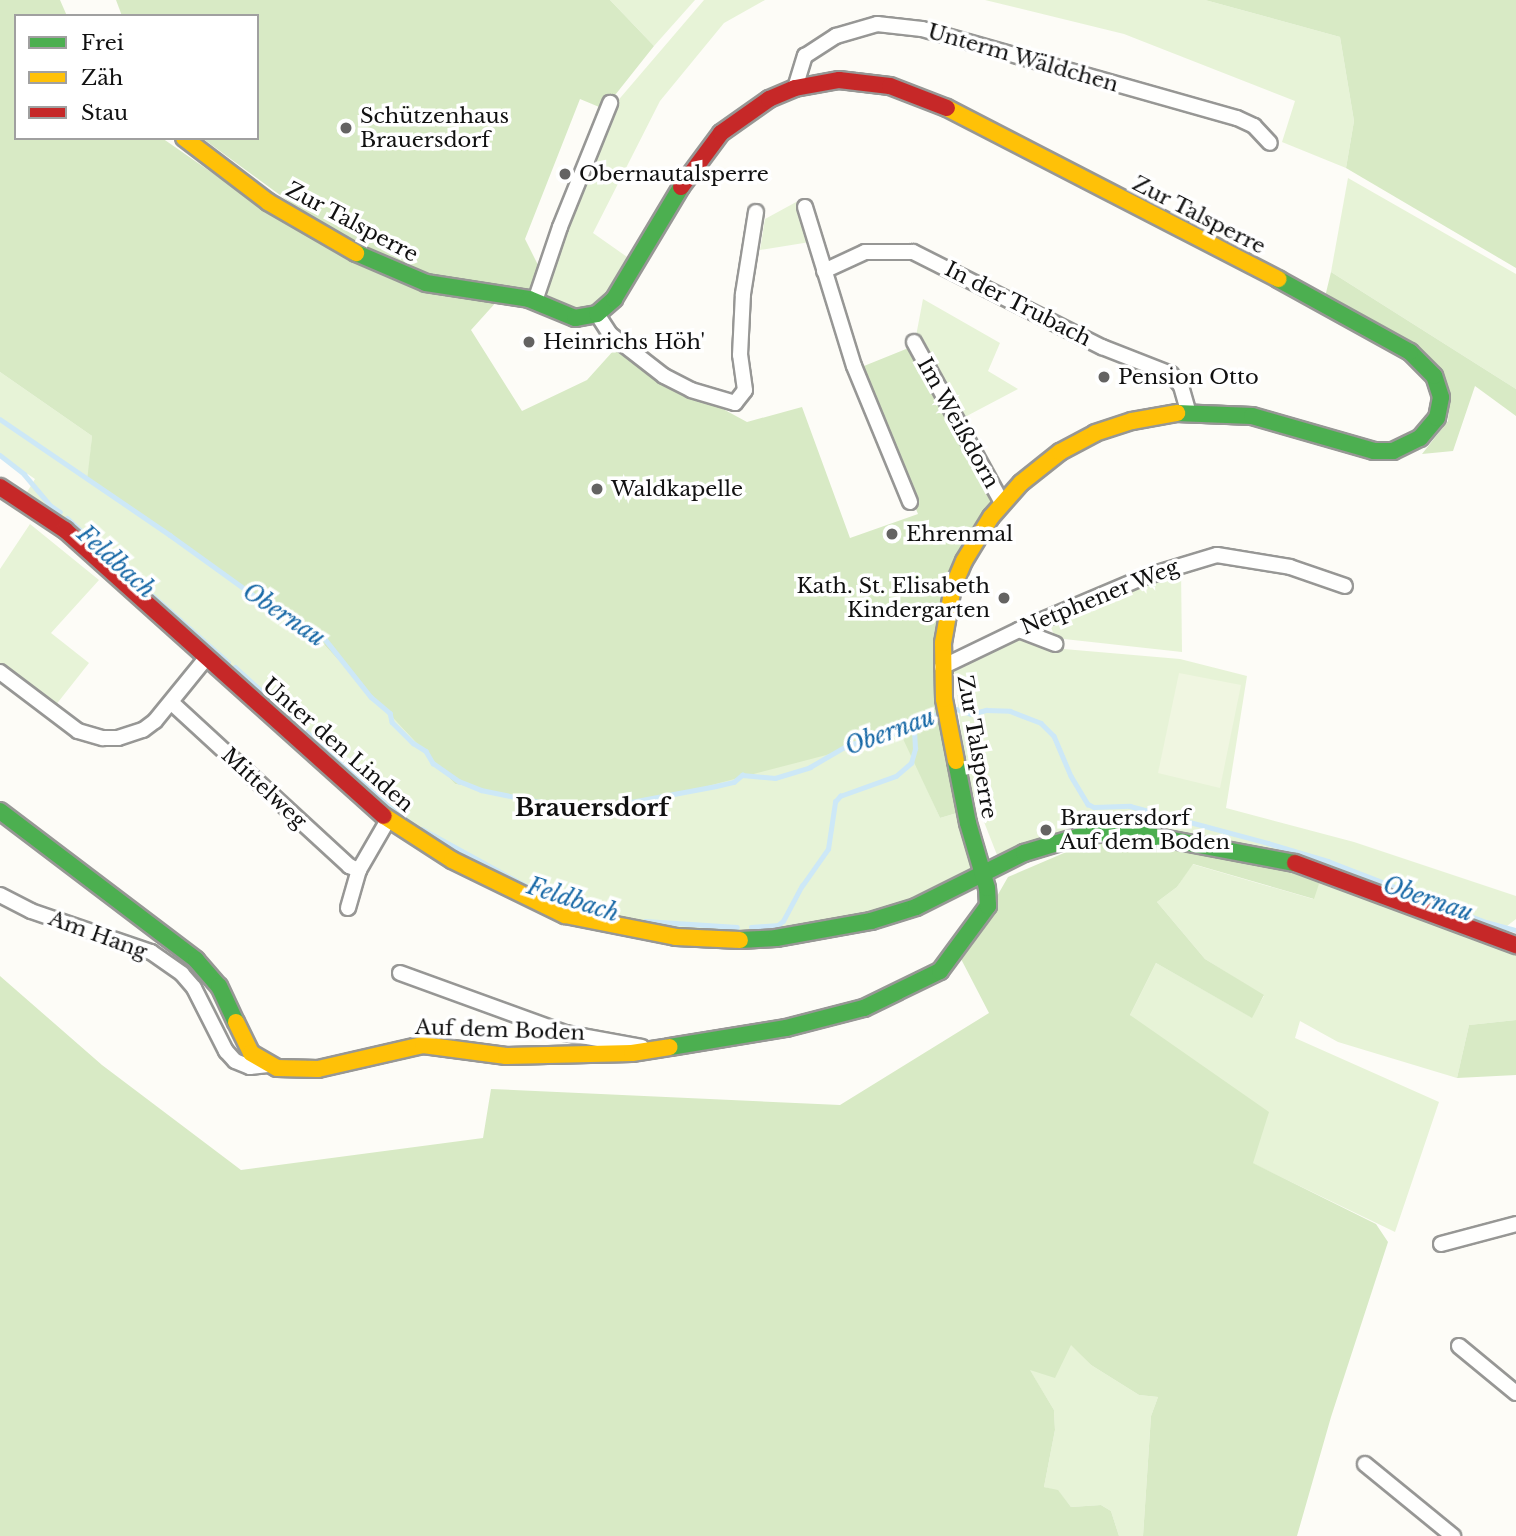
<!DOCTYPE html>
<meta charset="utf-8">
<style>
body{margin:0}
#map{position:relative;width:1516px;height:1536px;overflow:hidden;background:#fdfcf7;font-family:"Libre Baskerville",serif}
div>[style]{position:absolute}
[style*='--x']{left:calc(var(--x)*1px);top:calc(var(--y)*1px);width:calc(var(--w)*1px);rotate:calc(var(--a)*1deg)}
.green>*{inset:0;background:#e7f3d7}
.forest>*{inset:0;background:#d8eac5}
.pitch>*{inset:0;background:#f0f6e1}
.stream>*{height:4.5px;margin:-2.25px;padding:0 2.25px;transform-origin:2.25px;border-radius:2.25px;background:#cde8f7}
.roads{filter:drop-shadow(2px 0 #979795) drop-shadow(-2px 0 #979795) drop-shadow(0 2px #979795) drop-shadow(0 -2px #979795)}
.street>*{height:14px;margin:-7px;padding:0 7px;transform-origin:7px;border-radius:7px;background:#fffffe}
.fast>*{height:16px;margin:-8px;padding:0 8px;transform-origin:8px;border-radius:8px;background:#4caf50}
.slow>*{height:16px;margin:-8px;padding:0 8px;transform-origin:8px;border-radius:8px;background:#ffc107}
.jam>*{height:16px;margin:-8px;padding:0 8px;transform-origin:8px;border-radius:8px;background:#c62828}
.dots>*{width:19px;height:19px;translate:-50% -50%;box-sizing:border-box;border:4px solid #fff;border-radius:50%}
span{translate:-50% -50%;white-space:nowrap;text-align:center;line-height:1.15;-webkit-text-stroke:7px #fff;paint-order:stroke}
.street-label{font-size:21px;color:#111}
.poi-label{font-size:21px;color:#111}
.left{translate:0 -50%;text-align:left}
.right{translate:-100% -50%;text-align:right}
.water-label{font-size:23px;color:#1768a6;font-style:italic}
.quarter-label{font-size:24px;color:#111;font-weight:700}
.legend{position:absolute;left:14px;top:14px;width:245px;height:126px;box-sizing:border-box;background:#fff;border:2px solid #a0a0a0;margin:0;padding:9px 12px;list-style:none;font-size:21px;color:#111}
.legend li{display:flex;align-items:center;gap:14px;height:35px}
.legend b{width:35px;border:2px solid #a0a0a0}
</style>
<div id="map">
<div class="green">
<i style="clip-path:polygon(610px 0,695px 0,654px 46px)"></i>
<i style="clip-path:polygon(704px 0,765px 0,724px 23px,660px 101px,593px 233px,630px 259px,606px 299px,576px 311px,539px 298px,615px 104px)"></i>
<i style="clip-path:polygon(985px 0,1205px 0,1340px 37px,1354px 121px,1346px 168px,1282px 142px,1295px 101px,1124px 34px)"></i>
<i style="clip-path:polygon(1348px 178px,1516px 274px,1516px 389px,1331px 272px)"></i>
<i style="clip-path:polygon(798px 201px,810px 242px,760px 250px,765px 219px)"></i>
<i style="clip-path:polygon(923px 299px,1000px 343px,988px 371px,1018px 389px,963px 418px,916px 336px)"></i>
<i style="clip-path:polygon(0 372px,92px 436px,88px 481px,313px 633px,455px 784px,560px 805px,834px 753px,898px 725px,940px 818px,957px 813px,979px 867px,913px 901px,818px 925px,729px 932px,623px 923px,516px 885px,389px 813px,24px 497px,35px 479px,0 455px)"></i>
<i style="clip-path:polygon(30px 524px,99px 580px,51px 633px,89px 663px,55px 706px,0 663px,0 569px)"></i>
<i style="clip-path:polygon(1181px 569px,1182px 652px,1055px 638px,1051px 627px,1122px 592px)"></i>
<i style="clip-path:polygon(1018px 638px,1052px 648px,1180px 659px,1247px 676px,1226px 808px,1354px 842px,1516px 896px,1516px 919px,1498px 933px,1297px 856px,1085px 825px,997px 855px,966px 776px,954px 669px)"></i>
<i style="clip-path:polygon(1192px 864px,1313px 899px,1321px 878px,1516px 950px,1516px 1020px,1469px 1025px,1457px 1078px,1338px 1042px,1300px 1021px,1295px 1038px,1439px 1102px,1395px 1232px,1252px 1163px,1130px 1015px,1156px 963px,1251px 1017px,1264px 996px,1205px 959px,1157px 902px,1177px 887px)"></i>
<i style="clip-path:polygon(1071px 1344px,1091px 1365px,1139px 1395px,1158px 1397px,1151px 1416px,1143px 1536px,1119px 1536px,1111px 1511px,1101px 1505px,1071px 1507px,1058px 1491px,1044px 1487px,1055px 1430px,1054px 1410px,1029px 1369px)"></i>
</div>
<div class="forest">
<i style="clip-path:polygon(0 0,60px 0,67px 16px,16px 16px,16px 138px,162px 138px,289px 226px,299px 209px,202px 138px,257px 138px,257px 16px,122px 16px,116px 0,610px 0,654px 46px,604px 109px,580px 99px,525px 239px,541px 271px,532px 296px,508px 289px,471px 330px,522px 411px,587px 380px,614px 350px,747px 422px,802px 407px,850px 538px,918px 514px,859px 368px,911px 347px,997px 500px,973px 526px,946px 589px,934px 633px,934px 682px,957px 813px,940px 818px,897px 726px,834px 753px,628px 807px,560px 805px,455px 784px,313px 633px,87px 481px,92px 436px,0 372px)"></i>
<i style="clip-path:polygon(1205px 0,1516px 0,1516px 268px,1346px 168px,1354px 121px,1340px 37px)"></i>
<i style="clip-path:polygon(1331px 272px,1516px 389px,1516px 416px,1475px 386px,1453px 451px,1422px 454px,1448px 421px,1450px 391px,1438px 371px,1325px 297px)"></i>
<i style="clip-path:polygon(1124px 841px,1284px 865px,1321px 878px,1314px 899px,1193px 864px,1177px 887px,1157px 902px,1205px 959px,1264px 995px,1252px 1018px,1156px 963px,1130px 1015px,1269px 1112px,1253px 1163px,1376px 1224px,1388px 1242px,1331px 1417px,1297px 1536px,1143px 1536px,1151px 1416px,1158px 1397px,1139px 1395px,1091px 1365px,1071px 1345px,1055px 1378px,1030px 1370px,1054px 1410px,1055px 1430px,1044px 1487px,1058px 1490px,1071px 1507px,1101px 1505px,1111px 1511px,1119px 1536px,0 1536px,0 976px,102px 1065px,241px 1170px,483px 1138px,491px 1089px,840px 1105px,989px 1013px,961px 959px,1008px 877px,1085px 844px)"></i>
<i style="clip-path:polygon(1516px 1020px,1516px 1075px,1457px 1078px,1469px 1025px)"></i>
</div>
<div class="pitch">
<i style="clip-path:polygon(1179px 673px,1241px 685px,1220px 788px,1158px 773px)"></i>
</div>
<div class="stream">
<i style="--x:0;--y:419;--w:206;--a:34.3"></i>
<i style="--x:170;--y:535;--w:120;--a:35.8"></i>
<i style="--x:267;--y:605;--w:67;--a:30.4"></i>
<i style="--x:325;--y:639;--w:74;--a:51.6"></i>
<i style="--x:371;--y:697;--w:25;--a:40"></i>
<i style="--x:390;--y:713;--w:9;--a:77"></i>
<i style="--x:392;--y:722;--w:30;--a:45"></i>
<i style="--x:413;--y:743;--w:15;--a:32"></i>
<i style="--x:426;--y:751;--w:14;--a:60"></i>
<i style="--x:433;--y:763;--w:32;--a:35"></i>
<i style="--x:459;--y:781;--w:24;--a:22"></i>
<i style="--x:481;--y:790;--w:85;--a:11.6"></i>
<i style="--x:564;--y:807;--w:35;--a:2"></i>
<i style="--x:599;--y:808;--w:119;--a:-10.6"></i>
<i style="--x:716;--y:786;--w:18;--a:-13"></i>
<i style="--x:734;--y:782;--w:11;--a:-41"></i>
<i style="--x:742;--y:775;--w:33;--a:5"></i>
<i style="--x:775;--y:778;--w:37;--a:-17"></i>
<i style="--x:810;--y:767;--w:44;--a:-30.1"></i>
<i style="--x:848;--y:745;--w:68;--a:-14.4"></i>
<i style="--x:914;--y:728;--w:31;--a:-31"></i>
<i style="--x:0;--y:455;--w:31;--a:38"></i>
<i style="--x:24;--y:474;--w:40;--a:50"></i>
<i style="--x:50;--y:505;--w:12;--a:35"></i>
<i style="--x:67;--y:518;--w:108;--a:42.4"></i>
<i style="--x:153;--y:596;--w:100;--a:41.3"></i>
<i style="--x:235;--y:667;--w:205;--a:42.2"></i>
<i style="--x:387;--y:805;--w:34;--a:37"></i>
<i style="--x:953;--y:708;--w:19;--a:18"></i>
<i style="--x:971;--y:714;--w:16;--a:-15"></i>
<i style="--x:986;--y:710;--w:24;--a:2"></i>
<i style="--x:1010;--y:711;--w:33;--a:21"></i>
<i style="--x:1041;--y:723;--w:18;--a:45"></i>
<i style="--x:1054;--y:736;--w:43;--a:67"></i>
<i style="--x:1071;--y:776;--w:33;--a:59"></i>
<i style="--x:1088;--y:804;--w:7;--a:27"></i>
<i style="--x:1094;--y:807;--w:36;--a:-2"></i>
<i style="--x:1130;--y:806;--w:143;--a:15"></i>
<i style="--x:1268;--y:843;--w:63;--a:16.7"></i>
<i style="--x:1328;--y:861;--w:169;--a:21.1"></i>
<i style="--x:1486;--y:922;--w:31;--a:15"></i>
<i style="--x:422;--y:829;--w:121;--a:28.7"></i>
<i style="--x:528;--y:887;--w:78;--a:19.4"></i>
<i style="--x:645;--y:921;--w:92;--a:3.7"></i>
<i style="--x:751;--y:927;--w:27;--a:-4"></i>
<i style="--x:778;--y:925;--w:6;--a:-39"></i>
<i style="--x:783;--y:921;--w:40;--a:-62"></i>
<i style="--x:802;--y:886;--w:45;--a:-54.9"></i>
<i style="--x:828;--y:849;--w:48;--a:-81.5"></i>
<i style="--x:835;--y:802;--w:8;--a:-50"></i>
<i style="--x:840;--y:796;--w:59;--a:-19.7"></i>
<i style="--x:896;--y:776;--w:20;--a:-41"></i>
<i style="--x:911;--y:763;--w:15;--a:-74"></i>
<i style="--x:915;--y:749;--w:21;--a:-93"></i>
</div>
<div class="roads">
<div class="street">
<i style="--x:795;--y:88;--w:34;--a:-73"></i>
<i style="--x:805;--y:56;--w:37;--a:-33"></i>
<i style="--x:836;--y:36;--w:43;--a:-16.3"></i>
<i style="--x:877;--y:24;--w:45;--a:6.3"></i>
<i style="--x:922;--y:29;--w:327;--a:15.8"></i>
<i style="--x:1237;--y:118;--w:19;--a:25"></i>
<i style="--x:1254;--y:126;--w:23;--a:47"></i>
<i style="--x:805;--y:207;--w:166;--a:72.9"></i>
<i style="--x:854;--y:366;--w:147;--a:67.6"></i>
<i style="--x:824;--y:271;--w:45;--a:-24.9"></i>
<i style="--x:865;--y:252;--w:48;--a:0"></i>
<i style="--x:913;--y:252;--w:212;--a:26.7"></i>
<i style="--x:1102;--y:347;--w:74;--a:21.4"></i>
<i style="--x:1171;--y:374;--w:16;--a:50"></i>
<i style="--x:1181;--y:386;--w:26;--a:74"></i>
<i style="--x:535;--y:301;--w:78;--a:-71.3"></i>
<i style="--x:560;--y:227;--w:134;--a:-68"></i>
<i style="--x:597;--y:314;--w:24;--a:57"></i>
<i style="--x:610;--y:334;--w:68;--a:37.9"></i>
<i style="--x:664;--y:376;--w:30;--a:27"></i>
<i style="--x:691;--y:390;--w:46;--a:16.5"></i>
<i style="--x:735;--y:403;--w:16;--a:-52"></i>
<i style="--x:745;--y:390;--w:35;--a:-98"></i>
<i style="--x:740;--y:355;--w:61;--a:-87.2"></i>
<i style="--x:743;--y:294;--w:83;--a:-81"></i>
<i style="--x:914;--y:342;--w:183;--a:61.3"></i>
<i style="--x:1019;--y:630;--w:39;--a:21"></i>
<i style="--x:942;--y:667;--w:85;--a:-25.7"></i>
<i style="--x:1019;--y:630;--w:136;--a:-23"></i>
<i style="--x:1144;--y:577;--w:76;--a:-16.8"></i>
<i style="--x:1217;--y:555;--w:74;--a:9.3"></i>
<i style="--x:1290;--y:567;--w:58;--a:19.1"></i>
<i style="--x:0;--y:672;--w:98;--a:37.1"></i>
<i style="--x:78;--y:731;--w:26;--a:16"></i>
<i style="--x:103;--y:738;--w:15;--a:0"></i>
<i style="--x:118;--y:738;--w:26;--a:-18"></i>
<i style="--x:143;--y:730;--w:15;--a:-37"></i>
<i style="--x:155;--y:721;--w:82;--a:-50.9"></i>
<i style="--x:172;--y:703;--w:241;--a:42.6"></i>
<i style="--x:349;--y:866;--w:11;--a:22"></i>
<i style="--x:359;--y:870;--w:58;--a:-59.9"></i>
<i style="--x:0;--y:895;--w:35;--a:27"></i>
<i style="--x:31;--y:911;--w:127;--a:18.9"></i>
<i style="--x:151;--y:952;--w:38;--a:35"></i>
<i style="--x:182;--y:974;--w:18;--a:49"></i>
<i style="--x:194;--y:988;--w:71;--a:63.1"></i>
<i style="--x:226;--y:1051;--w:13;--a:48"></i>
<i style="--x:235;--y:1061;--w:16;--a:22"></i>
<i style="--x:250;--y:1067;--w:18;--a:-6"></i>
<i style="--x:348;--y:908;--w:40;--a:-74"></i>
<i style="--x:400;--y:973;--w:176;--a:20"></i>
<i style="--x:565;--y:1033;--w:78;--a:10.3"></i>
<i style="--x:1441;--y:1244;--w:78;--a:-14.9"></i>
<i style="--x:1459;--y:1346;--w:74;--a:39.5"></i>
<i style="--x:1365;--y:1464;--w:114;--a:39.3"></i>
</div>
<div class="fast">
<i style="--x:356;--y:253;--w:76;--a:23.2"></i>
<i style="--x:426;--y:283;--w:104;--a:8.8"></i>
<i style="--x:529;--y:299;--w:50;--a:22.4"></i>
<i style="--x:575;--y:318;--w:22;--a:-10"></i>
<i style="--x:597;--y:314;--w:23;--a:-41"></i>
<i style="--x:614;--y:299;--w:131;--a:-59.1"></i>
<i style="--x:1177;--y:413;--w:75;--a:2.3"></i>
<i style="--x:1252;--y:416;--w:127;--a:16"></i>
<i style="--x:1374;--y:451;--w:19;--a:0"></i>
<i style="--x:1393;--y:451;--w:30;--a:-26"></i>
<i style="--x:1420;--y:438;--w:26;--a:-50"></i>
<i style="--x:1437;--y:418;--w:21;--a:-79"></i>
<i style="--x:1441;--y:397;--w:22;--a:-108"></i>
<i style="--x:1434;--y:376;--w:34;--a:-135"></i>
<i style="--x:1410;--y:352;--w:151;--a:-151.1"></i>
<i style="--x:0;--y:811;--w:246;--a:37.2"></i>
<i style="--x:196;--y:960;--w:35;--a:49"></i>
<i style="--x:219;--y:986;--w:40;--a:65"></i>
<i style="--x:740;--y:940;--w:36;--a:-3"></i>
<i style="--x:776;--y:938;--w:97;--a:-10.1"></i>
<i style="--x:871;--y:921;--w:47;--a:-17.3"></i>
<i style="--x:916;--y:907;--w:121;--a:-26.6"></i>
<i style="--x:1024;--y:853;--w:63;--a:-16.7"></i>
<i style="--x:1084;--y:835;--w:41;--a:-5.6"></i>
<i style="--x:1125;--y:831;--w:173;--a:10.7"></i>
<i style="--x:670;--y:1047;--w:118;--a:-9.3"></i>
<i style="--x:786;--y:1028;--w:81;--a:-14.4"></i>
<i style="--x:864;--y:1008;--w:85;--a:-26"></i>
<i style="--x:940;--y:971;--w:81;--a:-53.6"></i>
<i style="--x:988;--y:906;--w:18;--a:-93"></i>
<i style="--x:987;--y:888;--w:68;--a:-106.3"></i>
<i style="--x:968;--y:823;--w:63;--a:-101"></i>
</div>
<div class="slow">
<i style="--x:947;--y:108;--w:373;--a:27.3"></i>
<i style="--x:184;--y:138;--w:106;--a:37.3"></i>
<i style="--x:268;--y:202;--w:102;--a:30.1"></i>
<i style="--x:956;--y:761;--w:63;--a:-101"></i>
<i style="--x:944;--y:699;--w:56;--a:-91"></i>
<i style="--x:943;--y:643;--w:57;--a:-79.9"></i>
<i style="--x:953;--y:587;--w:28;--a:-67"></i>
<i style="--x:964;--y:561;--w:52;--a:-58.5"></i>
<i style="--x:991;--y:517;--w:45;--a:-48.6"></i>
<i style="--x:1021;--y:483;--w:50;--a:-38.5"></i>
<i style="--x:1060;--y:452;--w:40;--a:-28"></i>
<i style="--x:1095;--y:433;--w:39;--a:-18"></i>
<i style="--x:1132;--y:421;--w:46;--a:-10.1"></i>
<i style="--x:384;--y:816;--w:81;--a:32.9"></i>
<i style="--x:452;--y:860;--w:126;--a:26"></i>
<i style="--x:565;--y:915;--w:113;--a:11.2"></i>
<i style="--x:676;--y:937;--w:64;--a:2.7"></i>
<i style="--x:236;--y:1022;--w:34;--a:64"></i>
<i style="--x:251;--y:1053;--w:30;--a:30"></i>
<i style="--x:277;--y:1068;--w:41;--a:1.4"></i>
<i style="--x:318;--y:1069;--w:108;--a:-12.9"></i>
<i style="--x:423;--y:1045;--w:84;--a:7.5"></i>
<i style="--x:506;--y:1056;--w:126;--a:-1.4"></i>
<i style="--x:632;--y:1053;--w:38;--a:-9"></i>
</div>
<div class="jam">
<i style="--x:681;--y:187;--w:67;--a:-53.5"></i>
<i style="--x:721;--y:133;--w:59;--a:-35.3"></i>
<i style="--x:769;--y:99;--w:28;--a:-23"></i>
<i style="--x:795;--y:88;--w:45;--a:-10.3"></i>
<i style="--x:839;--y:80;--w:51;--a:6.7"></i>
<i style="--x:890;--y:86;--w:61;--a:21.1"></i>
<i style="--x:0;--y:487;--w:78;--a:33.5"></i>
<i style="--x:65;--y:530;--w:428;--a:41.9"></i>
<i style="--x:1295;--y:863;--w:236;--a:20.4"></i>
</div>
</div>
<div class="dots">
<i style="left:346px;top:128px;background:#646362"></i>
<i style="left:565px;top:174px;background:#646362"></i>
<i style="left:529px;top:342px;background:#646362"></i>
<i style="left:1104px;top:377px;background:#646362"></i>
<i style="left:597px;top:489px;background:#646362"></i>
<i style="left:892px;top:534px;background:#646362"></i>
<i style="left:1004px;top:598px;background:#646362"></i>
<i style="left:1046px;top:830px;background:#646362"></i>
</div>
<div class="street-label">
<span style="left:1023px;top:58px;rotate:16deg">Unterm Wäldchen</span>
<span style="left:1199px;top:215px;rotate:27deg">Zur Talsperre</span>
<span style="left:352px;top:222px;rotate:28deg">Zur Talsperre</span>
<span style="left:1018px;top:304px;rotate:27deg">In der Trubach</span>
<span style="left:958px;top:423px;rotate:61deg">Im Weißdorn</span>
<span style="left:1100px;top:597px;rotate:-22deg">Netphener Weg</span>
<span style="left:338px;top:745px;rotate:41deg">Unter den Linden</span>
<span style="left:977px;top:747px;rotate:80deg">Zur Talsperre</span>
<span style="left:264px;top:788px;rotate:43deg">Mittelweg</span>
<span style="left:98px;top:935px;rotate:20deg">Am Hang</span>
<span style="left:500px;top:1030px;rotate:2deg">Auf dem Boden</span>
</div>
<div class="poi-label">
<span class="left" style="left:360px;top:128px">Schützenhaus<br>Brauersdorf</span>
<span class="left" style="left:579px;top:174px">Obernautalsperre</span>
<span class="left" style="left:543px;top:342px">Heinrichs Höh'</span>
<span class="left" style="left:1118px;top:377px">Pension Otto</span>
<span class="left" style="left:611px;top:489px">Waldkapelle</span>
<span class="left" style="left:906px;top:534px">Ehrenmal</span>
<span class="right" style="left:990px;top:598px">Kath. St. Elisabeth<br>Kindergarten</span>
<span class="left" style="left:1060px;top:830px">Brauersdorf<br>Auf dem Boden</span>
</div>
<div class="water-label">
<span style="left:116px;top:562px;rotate:42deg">Feldbach</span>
<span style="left:284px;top:615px;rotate:34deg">Obernau</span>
<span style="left:890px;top:732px;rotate:-20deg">Obernau</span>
<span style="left:1428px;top:899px;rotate:19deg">Obernau</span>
<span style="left:573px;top:900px;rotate:18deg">Feldbach</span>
</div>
<div class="quarter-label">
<span style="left:592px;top:808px">Brauersdorf</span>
</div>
<ul class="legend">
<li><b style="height:9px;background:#4caf50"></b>Frei</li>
<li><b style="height:9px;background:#ffc107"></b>Zäh</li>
<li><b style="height:9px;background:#c62828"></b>Stau</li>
</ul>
</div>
